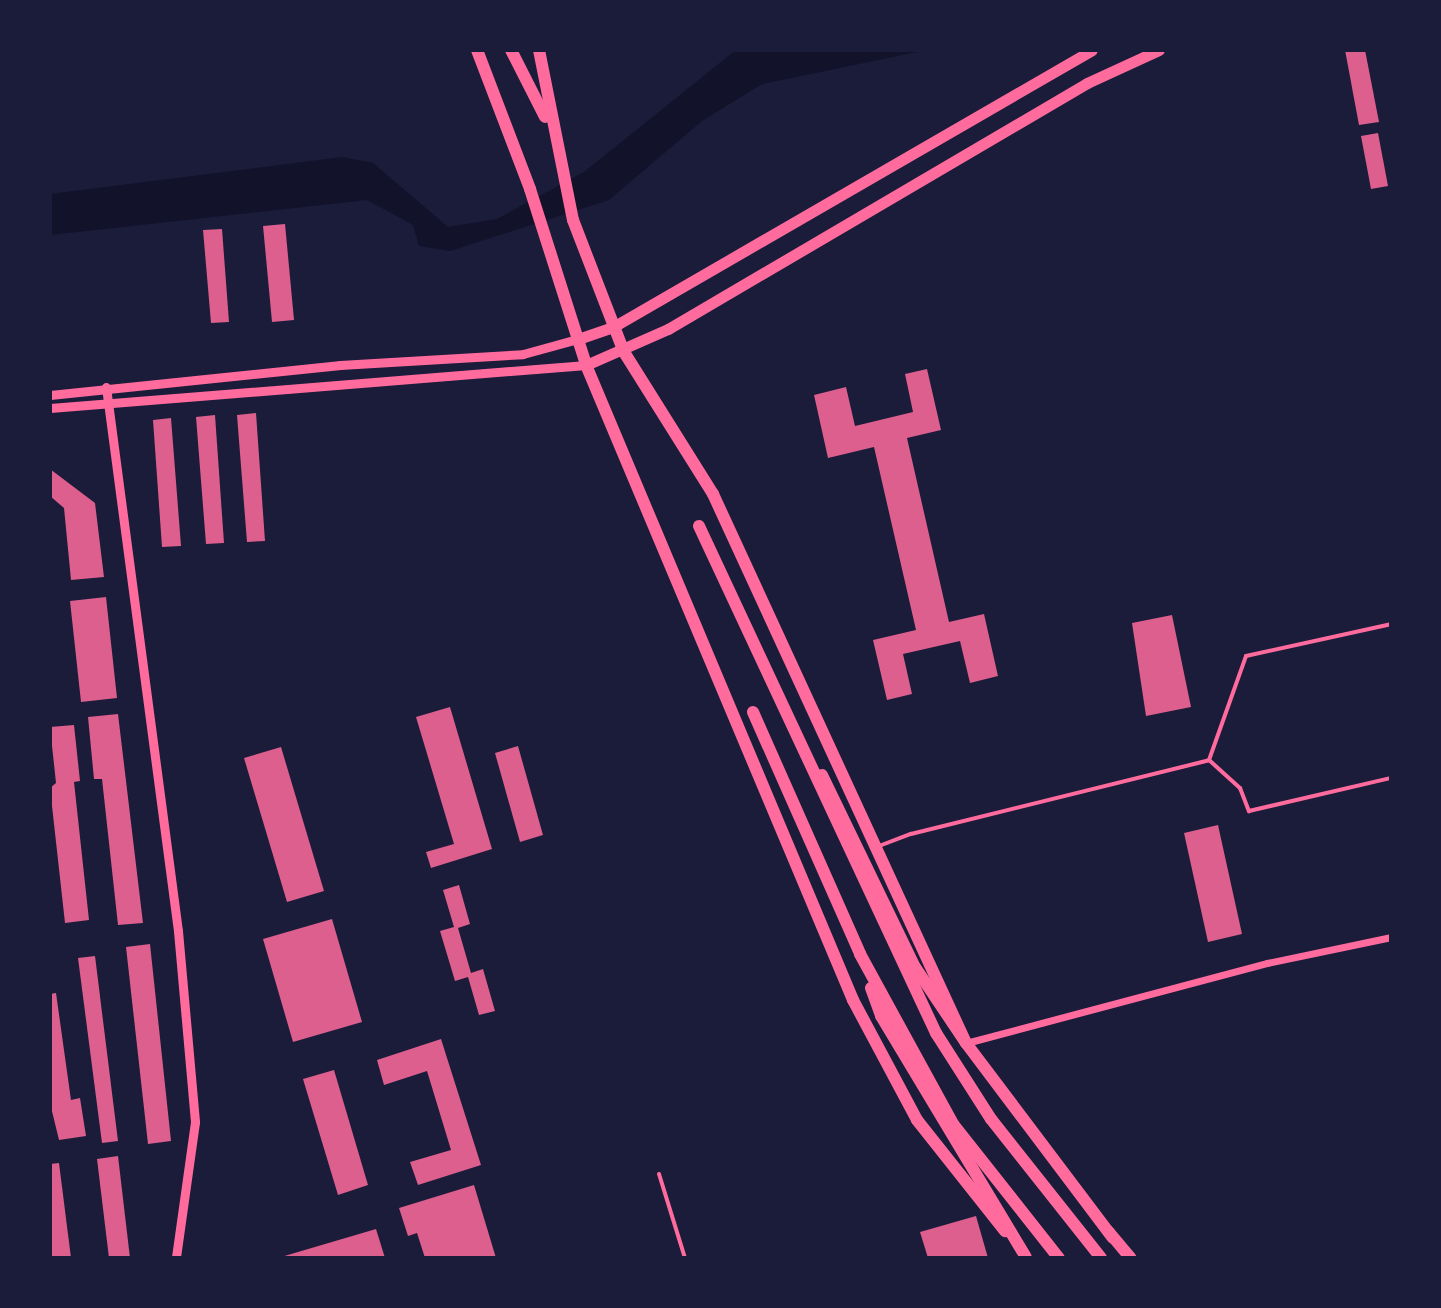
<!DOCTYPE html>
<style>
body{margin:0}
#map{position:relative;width:1441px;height:1308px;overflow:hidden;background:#1b1b3a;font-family:"DM Sans",sans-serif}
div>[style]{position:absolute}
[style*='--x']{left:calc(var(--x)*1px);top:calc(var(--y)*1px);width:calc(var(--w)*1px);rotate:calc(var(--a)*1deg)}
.water>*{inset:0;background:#12122b}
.building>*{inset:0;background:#dd5f8e}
.service>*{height:4px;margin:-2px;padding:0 2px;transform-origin:2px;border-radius:2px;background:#ff6b9d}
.minor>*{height:7px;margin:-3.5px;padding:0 3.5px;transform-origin:3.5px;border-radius:3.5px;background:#ff6b9d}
.tertiary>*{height:9px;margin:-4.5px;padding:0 4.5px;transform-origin:4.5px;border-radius:4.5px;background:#ff6b9d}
.secondary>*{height:11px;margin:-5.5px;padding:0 5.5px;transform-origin:5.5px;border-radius:5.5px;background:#ff6b9d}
.primary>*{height:12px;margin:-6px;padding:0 6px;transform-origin:6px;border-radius:6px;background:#ff6b9d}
.trunk>*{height:12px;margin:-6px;padding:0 6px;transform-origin:6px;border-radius:6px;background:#ff6b9d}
span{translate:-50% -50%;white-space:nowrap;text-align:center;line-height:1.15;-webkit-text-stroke:6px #1b1b3a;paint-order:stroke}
.frame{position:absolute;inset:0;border:52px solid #1b1b3a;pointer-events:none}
</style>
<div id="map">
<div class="water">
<i style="clip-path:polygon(736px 50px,927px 50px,762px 84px,702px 121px,609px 200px,450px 251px,419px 246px,413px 225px,367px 200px,50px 235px,50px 194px,343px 157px,373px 163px,448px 227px,497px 219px,584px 172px)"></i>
</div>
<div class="building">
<i style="clip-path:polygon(1345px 50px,1365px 50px,1379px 122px,1359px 125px)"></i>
<i style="clip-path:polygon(1378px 133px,1388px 186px,1371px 189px,1361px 136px)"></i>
<i style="clip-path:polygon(285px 224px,294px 320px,272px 322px,263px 226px)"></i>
<i style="clip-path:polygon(222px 229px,229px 322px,211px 323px,203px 230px)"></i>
<i style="clip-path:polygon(927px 369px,941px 430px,907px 438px,949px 622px,984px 614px,998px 676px,970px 683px,960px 641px,903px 654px,912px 694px,887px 700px,873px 640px,916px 630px,874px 447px,828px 458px,814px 395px,846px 387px,855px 426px,913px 412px,905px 374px)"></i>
<i style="clip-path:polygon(256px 413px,265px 541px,247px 542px,237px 415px)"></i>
<i style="clip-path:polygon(215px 415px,224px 543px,206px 544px,196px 417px)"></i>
<i style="clip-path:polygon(171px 418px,181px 546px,162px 547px,153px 420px)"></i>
<i style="clip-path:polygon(50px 469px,95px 503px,104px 577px,71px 580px,64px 508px,50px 496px)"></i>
<i style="clip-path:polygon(106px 597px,117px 698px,81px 702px,70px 601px)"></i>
<i style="clip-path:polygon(1172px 615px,1191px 707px,1146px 716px,1132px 623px)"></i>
<i style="clip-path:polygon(450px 707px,492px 849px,431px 868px,426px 852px,454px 844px,416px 717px)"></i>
<i style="clip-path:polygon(118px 714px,143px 923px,118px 925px,102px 779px,94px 779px,88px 717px)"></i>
<i style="clip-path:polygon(74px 725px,80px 781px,74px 782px,89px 920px,65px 923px,50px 788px,56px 783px,50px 727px)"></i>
<i style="clip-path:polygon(518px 746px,543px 835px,520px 842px,495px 753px)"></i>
<i style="clip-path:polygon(281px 747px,324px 891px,287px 902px,244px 758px)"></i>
<i style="clip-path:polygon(1218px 825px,1242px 934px,1208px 942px,1184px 833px)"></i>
<i style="clip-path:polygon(459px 885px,470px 924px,458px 928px,471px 973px,483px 969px,495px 1011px,479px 1015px,468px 977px,455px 981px,440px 931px,454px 927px,443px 890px)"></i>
<i style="clip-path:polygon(332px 919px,362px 1022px,293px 1042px,263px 939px)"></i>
<i style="clip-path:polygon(150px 944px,171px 1141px,148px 1144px,126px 947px)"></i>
<i style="clip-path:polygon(95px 956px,118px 1141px,102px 1143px,78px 958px)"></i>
<i style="clip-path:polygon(56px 993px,71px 1100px,80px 1098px,86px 1136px,59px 1140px,50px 1103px,50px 994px)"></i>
<i style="clip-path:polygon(441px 1039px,481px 1165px,418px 1185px,410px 1162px,451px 1150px,427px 1071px,384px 1085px,377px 1060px)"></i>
<i style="clip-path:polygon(334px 1070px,368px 1185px,338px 1195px,303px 1079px)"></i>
<i style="clip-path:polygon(118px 1156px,130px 1258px,109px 1258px,97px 1159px)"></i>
<i style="clip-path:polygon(59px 1163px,71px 1258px,50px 1258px,50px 1164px)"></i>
<i style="clip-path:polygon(474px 1185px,496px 1258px,425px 1258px,417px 1233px,408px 1236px,399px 1208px)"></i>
<i style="clip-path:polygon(976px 1216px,988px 1258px,928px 1258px,920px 1232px)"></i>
<i style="clip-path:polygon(376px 1229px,385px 1258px,281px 1258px,281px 1257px)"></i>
</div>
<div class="service">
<i style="--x:1209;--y:760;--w:110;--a:-70.4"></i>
<i style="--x:1246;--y:656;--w:148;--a:-12.4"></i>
<i style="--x:1209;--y:760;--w:42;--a:42.1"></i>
<i style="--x:1240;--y:788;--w:25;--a:69"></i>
<i style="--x:1249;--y:811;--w:146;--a:-13.1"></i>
<i style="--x:879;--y:846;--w:34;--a:-21"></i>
<i style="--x:911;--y:834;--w:307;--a:-13.9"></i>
<i style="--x:659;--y:1174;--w:88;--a:72.8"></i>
</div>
<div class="minor">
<i style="--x:966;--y:1043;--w:311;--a:-14.9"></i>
<i style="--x:1267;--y:963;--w:127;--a:-11.8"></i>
</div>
<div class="tertiary">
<i style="--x:106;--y:387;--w:549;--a:82.46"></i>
<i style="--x:178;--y:931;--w:192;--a:84.9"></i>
<i style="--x:195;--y:1122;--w:137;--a:98"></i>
<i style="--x:50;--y:395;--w:292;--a:-5.9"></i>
<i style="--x:340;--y:365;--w:183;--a:-3.4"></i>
<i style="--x:523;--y:354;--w:57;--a:-15.3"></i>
<i style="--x:50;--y:408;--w:538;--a:-4.59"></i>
</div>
<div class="secondary">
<i style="--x:578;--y:339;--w:37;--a:-19"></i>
<i style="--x:613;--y:327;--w:553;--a:-30.04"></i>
<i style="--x:586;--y:365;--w:90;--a:-23.7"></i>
<i style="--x:668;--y:329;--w:486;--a:-30.4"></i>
<i style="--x:1087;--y:83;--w:79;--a:-24.6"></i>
</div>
<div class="primary">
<i style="--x:477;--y:50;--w:149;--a:69.1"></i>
<i style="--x:530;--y:189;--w:185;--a:72.3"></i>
<i style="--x:586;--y:365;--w:689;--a:67.19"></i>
<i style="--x:853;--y:1000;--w:136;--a:61.9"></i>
<i style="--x:917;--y:1120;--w:142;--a:51.6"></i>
<i style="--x:511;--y:50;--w:75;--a:63.1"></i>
<i style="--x:539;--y:50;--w:173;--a:78.7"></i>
<i style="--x:573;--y:220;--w:142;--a:68.9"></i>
<i style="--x:624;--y:352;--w:168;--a:57.9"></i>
<i style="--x:713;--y:494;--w:604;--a:65.26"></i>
<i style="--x:966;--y:1043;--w:244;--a:53"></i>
</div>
<div class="trunk">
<i style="--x:699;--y:526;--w:560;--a:64.95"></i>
<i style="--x:936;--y:1033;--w:102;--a:57.4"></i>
<i style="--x:991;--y:1119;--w:177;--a:51.6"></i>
<i style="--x:753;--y:712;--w:265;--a:66.1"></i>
<i style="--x:860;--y:954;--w:194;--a:61.3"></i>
<i style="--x:953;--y:1124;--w:171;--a:51.7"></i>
<i style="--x:822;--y:775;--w:213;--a:64.2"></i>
<i style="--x:915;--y:967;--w:92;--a:56.1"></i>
<i style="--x:871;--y:988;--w:30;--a:70"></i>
<i style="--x:881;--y:1016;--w:281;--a:59"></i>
<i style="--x:1108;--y:1231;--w:35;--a:50"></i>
</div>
<div class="frame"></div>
</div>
